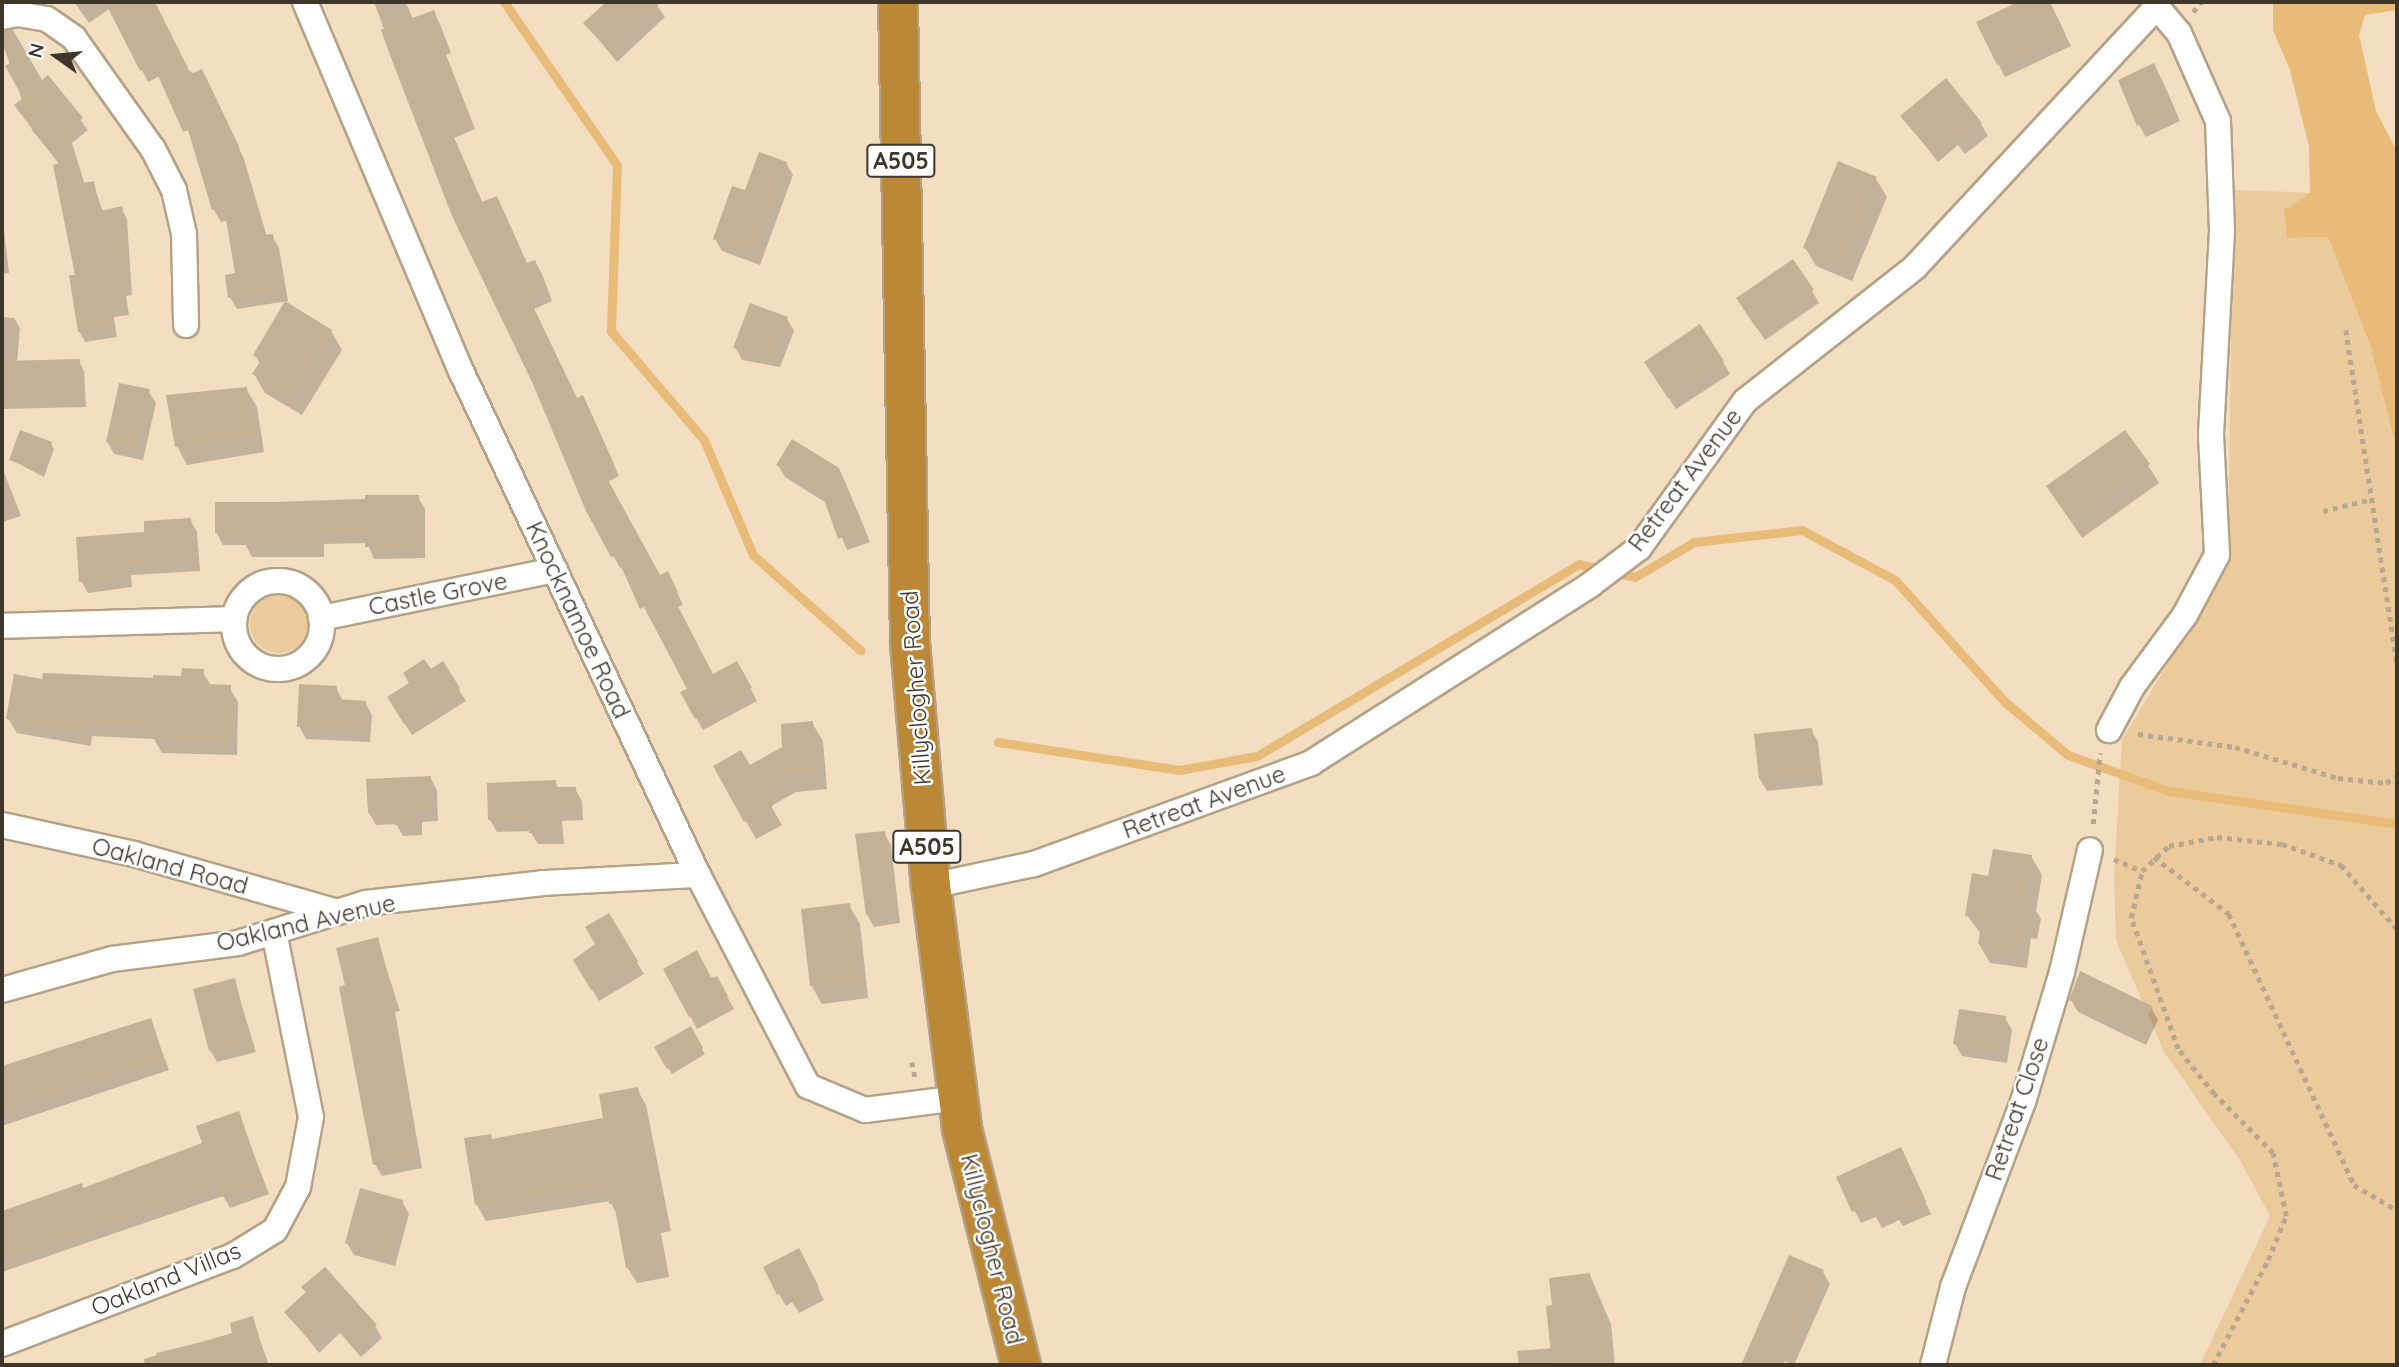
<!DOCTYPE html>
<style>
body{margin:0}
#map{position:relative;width:2399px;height:1367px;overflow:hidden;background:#f3dec2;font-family:Quicksand,sans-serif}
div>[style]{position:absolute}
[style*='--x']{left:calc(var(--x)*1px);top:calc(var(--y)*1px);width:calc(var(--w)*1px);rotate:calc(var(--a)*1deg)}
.green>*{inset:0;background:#ebca9c}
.round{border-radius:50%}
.water>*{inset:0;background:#e9bb78}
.shadow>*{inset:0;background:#0003}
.stream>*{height:9px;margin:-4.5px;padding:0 4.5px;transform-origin:4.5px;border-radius:4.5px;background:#e9bb78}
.building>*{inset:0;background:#c4b095}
.path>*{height:4.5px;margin-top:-2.25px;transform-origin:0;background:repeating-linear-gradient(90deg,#b7a690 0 5px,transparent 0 10px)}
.roads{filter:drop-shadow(2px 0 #b5a286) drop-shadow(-2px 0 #b5a286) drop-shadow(0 2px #b5a286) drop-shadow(0 -2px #b5a286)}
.street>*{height:24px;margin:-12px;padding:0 12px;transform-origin:12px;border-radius:12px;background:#fff}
.street>.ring{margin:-12px;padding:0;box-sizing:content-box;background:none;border:24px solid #fff;border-radius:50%}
.highway>*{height:38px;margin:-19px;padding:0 19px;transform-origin:19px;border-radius:19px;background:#ba8837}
span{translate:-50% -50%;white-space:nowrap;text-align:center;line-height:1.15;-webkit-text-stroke:5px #fff;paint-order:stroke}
.shield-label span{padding:2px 5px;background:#fff;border:2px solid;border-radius:5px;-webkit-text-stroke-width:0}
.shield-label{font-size:23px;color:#3f362b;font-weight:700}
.street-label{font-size:24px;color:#3f362b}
.frame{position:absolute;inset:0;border:4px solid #3f362b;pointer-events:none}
.north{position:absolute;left:21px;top:21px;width:70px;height:70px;-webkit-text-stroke:5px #fff;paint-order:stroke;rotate:285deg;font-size:19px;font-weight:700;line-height:28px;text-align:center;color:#3f362b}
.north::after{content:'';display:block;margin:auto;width:24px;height:32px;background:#3f362b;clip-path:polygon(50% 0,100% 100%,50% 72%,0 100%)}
</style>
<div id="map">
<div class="green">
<i style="clip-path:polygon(2233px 190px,2311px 193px,2288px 238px,2328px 237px,2370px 345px,2397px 451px,2397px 1365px,2200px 1365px,2270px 1216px,2241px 1162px,2164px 1052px,2116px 940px,2114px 876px,2122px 740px,2200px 610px,2228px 554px)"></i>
<i class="round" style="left:250px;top:595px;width:58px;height:58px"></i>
</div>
<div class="water">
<i style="clip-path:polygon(2273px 2px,2397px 2px,2397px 10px,2365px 15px,2359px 35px,2376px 111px,2397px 151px,2397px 451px,2370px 345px,2328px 237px,2287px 238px,2284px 210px,2310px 193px,2309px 146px,2290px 70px,2273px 30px)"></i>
</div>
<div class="shadow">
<i style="clip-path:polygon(74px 2px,119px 2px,89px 23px)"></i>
<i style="clip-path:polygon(374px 2px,406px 2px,413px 20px,433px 12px,440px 24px,451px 53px,446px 55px,475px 129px,454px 138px,483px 204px,497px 198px,527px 265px,535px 262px,542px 274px,552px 301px,534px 309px,577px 399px,582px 397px,589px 409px,619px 476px,607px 482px,659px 577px,674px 586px,683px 605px,678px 607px,713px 676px,737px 663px,757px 701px,703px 730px,682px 693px,689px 689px,623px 566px,620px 568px,588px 510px,533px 381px,453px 215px)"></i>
<i style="clip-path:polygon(609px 2px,655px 2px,665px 17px,617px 62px,586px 24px)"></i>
<i style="clip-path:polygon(2023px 2px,2049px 2px,2071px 46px,2005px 77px,1978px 23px)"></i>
<i style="clip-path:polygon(118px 23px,208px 83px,244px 159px,267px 237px,272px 236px,279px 248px,288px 301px,237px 309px,230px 297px,237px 275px,228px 220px,221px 222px,214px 210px,194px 143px,160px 76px,148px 82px)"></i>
<i style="clip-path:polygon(25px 54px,42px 83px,48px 77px,88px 130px,72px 143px,85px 185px,93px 183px,103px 212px,121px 208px,127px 219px,132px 295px,126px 296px,129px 315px,114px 317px,117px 337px,85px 342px,79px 331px,77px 276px,60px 165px,14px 105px,23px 98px,5px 66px)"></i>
<i style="clip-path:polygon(2161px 78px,2180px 121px,2146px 137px,2139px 125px)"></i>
<i style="clip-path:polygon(1902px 116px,1981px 124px,1988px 136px,1965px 154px,1958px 145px,1938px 162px)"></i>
<i style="clip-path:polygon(786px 163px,793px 175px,760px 265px,722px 251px,715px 239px)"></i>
<i style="clip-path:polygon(1876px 179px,1887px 197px,1852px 281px,1816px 266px,1805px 247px)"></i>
<i style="clip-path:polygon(2px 213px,9px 273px,2px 274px)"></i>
<i style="clip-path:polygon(1812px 291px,1819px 303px,1765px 340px,1745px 310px)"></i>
<i style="clip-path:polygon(2px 317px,14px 318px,20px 328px,17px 363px,79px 361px,84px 371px,86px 407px,2px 409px)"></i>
<i style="clip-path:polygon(787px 319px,794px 331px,780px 367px,742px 360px,735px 347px)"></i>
<i style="clip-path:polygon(331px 331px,342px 350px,302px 415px,265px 393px,254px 374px,260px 364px,255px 355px)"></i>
<i style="clip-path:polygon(1723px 362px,1730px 374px,1676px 409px,1653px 374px)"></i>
<i style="clip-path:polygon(246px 389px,257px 407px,264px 452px,187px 465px,177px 446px)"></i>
<i style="clip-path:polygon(148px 391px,156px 403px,143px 460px,114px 454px,107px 441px)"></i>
<i style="clip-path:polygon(51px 444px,54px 449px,44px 477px,11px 460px)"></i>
<i style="clip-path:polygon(778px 465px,845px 482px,870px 542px,847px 550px,828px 504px,785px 477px)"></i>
<i style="clip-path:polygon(2148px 465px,2159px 483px,2082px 538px,2048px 487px)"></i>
<i style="clip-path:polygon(2px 467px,21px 516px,2px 522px)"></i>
<i style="clip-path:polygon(418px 497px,425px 509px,425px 558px,374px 559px,367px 543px,324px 544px,324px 557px,252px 557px,246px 545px,223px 545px,216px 532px,217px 504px)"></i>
<i style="clip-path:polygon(190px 520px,197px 532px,200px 571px,131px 575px,132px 587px,88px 593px,81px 581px,146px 534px)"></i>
<i style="clip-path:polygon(443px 664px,466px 701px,412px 735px,396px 710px)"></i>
<i style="clip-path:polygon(202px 671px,211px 686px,229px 687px,238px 702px,237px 755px,162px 753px,154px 739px,92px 736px,91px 746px,17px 733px,8px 718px,44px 681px,183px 677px)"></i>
<i style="clip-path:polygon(336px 688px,343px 701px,365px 702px,372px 715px,370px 742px,306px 739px,299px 726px)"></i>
<i style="clip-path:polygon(812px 723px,823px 741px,827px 789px,796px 792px,771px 806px,782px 825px,756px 839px,715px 766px,749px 767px,784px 748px)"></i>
<i style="clip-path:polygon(1811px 730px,1818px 742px,1823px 785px,1767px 791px,1760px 779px)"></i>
<i style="clip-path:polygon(430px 777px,437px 790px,438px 821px,422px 822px,422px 835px,403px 836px,396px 824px,376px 825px,369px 813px)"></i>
<i style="clip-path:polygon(555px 782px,559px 789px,575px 789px,582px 801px,583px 820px,562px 821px,564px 844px,538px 844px,530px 831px,497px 832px,490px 820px)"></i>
<i style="clip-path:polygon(884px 833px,891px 845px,900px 923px,874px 927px,867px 914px)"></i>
<i style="clip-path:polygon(2031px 856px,2042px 875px,2036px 911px,2041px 919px,2037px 939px,2031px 938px,2027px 968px,1990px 963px,1979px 944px,1981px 934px,1967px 915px,1990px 878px)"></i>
<i style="clip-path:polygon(849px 905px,860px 924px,868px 998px,822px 1004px,811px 985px)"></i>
<i style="clip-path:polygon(608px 915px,644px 974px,599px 1001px,575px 961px,597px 944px)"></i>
<i style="clip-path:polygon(377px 939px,400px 1011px,395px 1012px,422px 1168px,382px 1176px,375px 1164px,347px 986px)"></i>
<i style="clip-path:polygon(665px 970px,717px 978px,734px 1009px,697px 1029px)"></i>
<i style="clip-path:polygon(234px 980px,256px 1052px,217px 1062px,210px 1050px)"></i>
<i style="clip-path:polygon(2071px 1000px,2151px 1007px,2158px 1020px,2146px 1045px,2078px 1012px)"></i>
<i style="clip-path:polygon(2005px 1018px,2012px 1030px,2007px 1063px,1962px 1056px,1955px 1044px)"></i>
<i style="clip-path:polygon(150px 1020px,169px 1070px,2px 1126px,2px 1069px)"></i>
<i style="clip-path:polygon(690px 1028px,705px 1054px,672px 1074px,656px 1048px)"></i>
<i style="clip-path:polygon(637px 1089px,646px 1105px,671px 1231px,661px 1233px,669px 1277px,637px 1283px,627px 1267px,618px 1217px,610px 1201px,486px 1221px,477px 1205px,466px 1139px,490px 1136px,493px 1141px,605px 1119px)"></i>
<i style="clip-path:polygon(238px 1113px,269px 1194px,230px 1208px,223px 1196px,2px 1272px,2px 1213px,81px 1186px,83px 1190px,204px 1144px)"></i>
<i style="clip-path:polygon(1907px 1161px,1931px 1214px,1903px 1226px,1899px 1220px,1882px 1228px,1876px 1217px,1861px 1223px,1838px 1178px)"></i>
<i style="clip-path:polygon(402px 1201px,409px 1214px,395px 1266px,354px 1255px,347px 1243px)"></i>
<i style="clip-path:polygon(805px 1263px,824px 1300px,799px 1313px,792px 1302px,786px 1306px,779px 1294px)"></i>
<i style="clip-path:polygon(1823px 1272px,1830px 1284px,1794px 1365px,1761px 1352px)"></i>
<i style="clip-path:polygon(1590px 1275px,1611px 1324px,1615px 1365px,1519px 1365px,1517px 1351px,1552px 1348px,1554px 1306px)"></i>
<i style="clip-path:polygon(304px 1288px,375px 1326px,382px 1338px,361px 1357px,340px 1333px,319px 1353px,287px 1312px,307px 1294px)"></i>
<i style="clip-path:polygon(252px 1318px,269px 1365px,136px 1365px,158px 1359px,156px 1353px,235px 1334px)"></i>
</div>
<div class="stream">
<i style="--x:504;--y:2;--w:198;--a:55.3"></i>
<i style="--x:617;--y:165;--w:166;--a:92.1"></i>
<i style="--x:611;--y:331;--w:143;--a:49.5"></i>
<i style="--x:704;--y:440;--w:125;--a:66.9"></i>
<i style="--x:753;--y:555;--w:144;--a:41.6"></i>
<i style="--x:998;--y:742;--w:183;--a:8.8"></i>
<i style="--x:1179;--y:770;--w:79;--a:-10.2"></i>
<i style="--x:1257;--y:756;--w:375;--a:-30.8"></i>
<i style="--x:1579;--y:564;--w:57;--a:13.1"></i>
<i style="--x:1635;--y:577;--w:69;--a:-30.7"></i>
<i style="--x:1694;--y:542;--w:109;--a:-6.3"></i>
<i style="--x:1802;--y:530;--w:106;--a:28.3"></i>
<i style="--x:1895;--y:580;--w:164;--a:48"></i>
<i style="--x:2005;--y:702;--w:82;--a:40.1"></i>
<i style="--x:2068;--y:755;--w:107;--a:19.6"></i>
<i style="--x:2169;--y:791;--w:230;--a:8.2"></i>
</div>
<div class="building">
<i style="clip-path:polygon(105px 2px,155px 2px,191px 74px,202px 69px,238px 144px,264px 235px,273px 234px,282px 289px,228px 298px,225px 275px,235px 273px,224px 207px,212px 210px,188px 130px,183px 132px,153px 64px,140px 71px)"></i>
<i style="clip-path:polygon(606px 2px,661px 2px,609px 51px,583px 23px)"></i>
<i style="clip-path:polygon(2018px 2px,2050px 2px,2065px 33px,1997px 65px,1976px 22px)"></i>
<i style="clip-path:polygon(434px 10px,445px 41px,441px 42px,470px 117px,449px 126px,482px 202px,497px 196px,527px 263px,535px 260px,547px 289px,528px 296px,577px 398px,583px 395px,614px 464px,602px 469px,660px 575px,668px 571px,678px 592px,672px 595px,713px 674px,737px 661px,752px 688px,695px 719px,680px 692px,687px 689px,644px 607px,640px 609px,616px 555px,611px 557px,586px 511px,532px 382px,452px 216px,393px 63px,381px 30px)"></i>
<i style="clip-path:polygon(13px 30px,42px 80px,48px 75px,83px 118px,67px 132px,83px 183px,94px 181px,100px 211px,122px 206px,127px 232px,122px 233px,127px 285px,121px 286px,124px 304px,109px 306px,112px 327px,78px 332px,69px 275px,75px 275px,53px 165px,59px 163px,32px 130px,2px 41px,2px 31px)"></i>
<i style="clip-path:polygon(2154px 63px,2175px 109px,2137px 126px,2118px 80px)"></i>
<i style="clip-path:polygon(1946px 78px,1982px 123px,1957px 143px,1950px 134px,1930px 151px,1900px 116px)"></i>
<i style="clip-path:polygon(759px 152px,787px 162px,753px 254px,713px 239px,732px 186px,745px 190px)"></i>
<i style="clip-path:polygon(1838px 161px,1877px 177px,1842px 263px,1803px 248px)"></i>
<i style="clip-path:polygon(1793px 259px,1814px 290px,1757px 329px,1736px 298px)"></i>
<i style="clip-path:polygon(285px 301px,332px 330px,291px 398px,252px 374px,261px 360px,253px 355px)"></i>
<i style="clip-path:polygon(750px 303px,788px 317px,773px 356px,733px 348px)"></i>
<i style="clip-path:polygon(1700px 324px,1724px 361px,1668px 398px,1644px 362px)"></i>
<i style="clip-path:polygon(80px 359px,81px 397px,2px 399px,2px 361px)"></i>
<i style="clip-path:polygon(119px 383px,150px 389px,136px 448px,106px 442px)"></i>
<i style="clip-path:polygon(247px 387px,254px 434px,175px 447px,166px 395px)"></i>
<i style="clip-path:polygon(20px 430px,52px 442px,41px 472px,9px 460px)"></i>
<i style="clip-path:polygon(2125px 430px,2150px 464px,2070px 520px,2046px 486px)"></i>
<i style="clip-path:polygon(792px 439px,839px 468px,865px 529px,838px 539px,822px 494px,776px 465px)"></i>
<i style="clip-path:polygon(365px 495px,419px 495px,419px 547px,365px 547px,365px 531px,318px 532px,318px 545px,244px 545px,244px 533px,215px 533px,215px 502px,297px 502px,365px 499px)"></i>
<i style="clip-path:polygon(191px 518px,194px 559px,125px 564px,126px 575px,79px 582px,76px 537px,144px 532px,144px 521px)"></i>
<i style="clip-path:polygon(424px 659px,431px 669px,443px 661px,460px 688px,404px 724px,387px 697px,409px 683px,403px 673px)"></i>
<i style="clip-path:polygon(182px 668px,204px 669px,203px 684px,231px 685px,229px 741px,151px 738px,151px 725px,84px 722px,83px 732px,6px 719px,14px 674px,42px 679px,43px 673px,153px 678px,153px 675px,181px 676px)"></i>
<i style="clip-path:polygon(299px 684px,337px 686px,336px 699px,366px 701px,364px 730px,297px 727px)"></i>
<i style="clip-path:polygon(813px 721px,817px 771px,785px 773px,762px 786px,773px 806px,744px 822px,713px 766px,741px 750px,750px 765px,782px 747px,781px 724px)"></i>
<i style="clip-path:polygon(1812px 728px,1817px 774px,1759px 779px,1754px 734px)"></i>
<i style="clip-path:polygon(431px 776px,432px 810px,416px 811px,416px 823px,394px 825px,393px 812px,368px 813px,366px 779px)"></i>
<i style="clip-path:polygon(556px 780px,556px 787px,576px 787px,577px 808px,556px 809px,558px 832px,529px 833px,529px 819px,488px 820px,487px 783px)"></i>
<i style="clip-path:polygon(885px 831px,894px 911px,866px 915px,855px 834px)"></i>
<i style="clip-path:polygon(1993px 849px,2032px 855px,2025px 898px,2031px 899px,2027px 921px,2021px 920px,2017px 951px,1978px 944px,1982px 918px,1965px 916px,1972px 873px,1988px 876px)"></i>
<i style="clip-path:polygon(850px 903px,859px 980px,810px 986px,801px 909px)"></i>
<i style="clip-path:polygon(609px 913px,638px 961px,591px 990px,573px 960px,595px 944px,585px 927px)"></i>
<i style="clip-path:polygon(378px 937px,394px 998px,390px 1000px,416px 1156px,373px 1165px,339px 987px,345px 985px,336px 948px)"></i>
<i style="clip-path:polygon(697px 950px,712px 979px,717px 976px,728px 996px,689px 1017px,663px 969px)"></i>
<i style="clip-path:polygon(2080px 971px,2152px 1006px,2139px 1034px,2069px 1000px)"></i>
<i style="clip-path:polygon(235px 978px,250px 1040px,209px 1051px,193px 989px)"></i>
<i style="clip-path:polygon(1959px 1009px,2006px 1016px,2001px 1052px,1953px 1044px)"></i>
<i style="clip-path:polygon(151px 1018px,164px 1058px,2px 1110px,2px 1066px)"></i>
<i style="clip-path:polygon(691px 1026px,703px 1048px,667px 1069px,654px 1047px)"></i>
<i style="clip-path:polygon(638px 1087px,663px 1215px,653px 1217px,661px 1262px,626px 1268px,614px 1203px,609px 1204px,605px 1185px,475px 1205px,464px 1138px,491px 1134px,492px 1139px,603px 1118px,599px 1094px)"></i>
<i style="clip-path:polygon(239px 1111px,263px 1182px,221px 1197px,217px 1184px,103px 1227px,2px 1259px,2px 1211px,82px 1183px,83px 1188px,202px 1143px,196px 1126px)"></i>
<i style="clip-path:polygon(1901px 1147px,1926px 1201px,1894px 1215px,1891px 1208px,1874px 1217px,1868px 1205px,1852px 1212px,1836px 1177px)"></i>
<i style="clip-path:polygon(360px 1188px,403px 1200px,389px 1255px,345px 1243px)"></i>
<i style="clip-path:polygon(799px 1248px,819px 1287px,790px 1302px,784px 1291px,777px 1295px,763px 1267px)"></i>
<i style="clip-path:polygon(1789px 1255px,1824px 1270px,1783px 1365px,1741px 1365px)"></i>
<i style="clip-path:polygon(325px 1267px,377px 1325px,353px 1346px,332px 1322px,311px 1342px,284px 1312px,306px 1292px,301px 1287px)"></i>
<i style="clip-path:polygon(1590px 1273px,1594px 1304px,1601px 1303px,1607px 1365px,1552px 1365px,1546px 1306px,1552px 1305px,1549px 1278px)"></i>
<i style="clip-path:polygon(253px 1316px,267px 1365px,145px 1365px,144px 1359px,232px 1333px,230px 1323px)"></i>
</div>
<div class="path">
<i style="--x:2193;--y:12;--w:13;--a:-51"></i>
<i style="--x:2346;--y:330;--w:339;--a:81.3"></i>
<i style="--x:2323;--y:511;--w:50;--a:-13.8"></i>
<i style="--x:2138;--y:734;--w:98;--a:7.6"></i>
<i style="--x:2235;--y:747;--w:108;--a:16.8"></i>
<i style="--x:2338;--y:778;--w:48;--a:5.9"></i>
<i style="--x:2386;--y:783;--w:13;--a:-32"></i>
<i style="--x:2093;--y:824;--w:71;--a:-84.4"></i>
<i style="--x:2154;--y:857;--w:94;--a:37.2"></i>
<i style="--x:2229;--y:914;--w:298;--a:65.2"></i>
<i style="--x:2354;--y:1185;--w:50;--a:30.2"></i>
<i style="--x:2114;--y:859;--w:30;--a:23"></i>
<i style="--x:912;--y:1062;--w:15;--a:79"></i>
<i style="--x:2213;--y:1365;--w:119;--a:-62.4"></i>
<i style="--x:2268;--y:1260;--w:48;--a:-67.8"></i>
<i style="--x:2286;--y:1216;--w:64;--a:-101.7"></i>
<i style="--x:2273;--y:1153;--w:83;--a:-135"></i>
<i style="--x:2214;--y:1094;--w:58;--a:-128.7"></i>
<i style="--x:2178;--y:1049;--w:139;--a:-109.7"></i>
<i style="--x:2131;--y:918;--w:48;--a:-76.8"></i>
<i style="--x:2142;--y:871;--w:37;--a:-43"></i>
<i style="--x:2169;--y:846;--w:49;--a:-10.6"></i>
<i style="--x:2217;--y:837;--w:65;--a:6.1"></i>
<i style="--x:2282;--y:844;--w:63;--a:19.6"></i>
<i style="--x:2341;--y:865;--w:85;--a:48.8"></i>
</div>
<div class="roads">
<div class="street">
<i style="--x:305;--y:2;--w:403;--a:67.1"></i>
<i style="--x:462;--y:373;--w:555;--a:64.82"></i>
<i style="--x:698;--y:875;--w:238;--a:62.5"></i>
<i style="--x:808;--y:1086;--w:62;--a:22.8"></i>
<i style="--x:865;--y:1110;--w:95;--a:-7.3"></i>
<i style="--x:2;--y:17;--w:16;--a:-11"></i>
<i style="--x:18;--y:14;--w:29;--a:10"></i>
<i style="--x:47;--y:19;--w:33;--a:35"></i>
<i style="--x:74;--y:38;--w:136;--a:54.6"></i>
<i style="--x:153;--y:149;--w:46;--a:62.9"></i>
<i style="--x:174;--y:190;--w:45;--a:77.2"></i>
<i style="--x:184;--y:234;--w:91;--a:88.7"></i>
<i class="ring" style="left:234px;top:581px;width:64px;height:64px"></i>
<i style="--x:321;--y:618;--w:239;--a:-11.6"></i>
<i style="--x:2;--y:626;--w:231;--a:-1.7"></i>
<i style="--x:2;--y:825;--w:135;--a:12.4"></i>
<i style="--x:134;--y:854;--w:212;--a:15.9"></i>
<i style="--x:931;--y:886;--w:105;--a:-12.1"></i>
<i style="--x:1034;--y:864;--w:295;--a:-20"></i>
<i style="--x:1311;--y:763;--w:331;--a:-32.5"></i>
<i style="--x:1590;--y:585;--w:61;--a:-37.1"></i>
<i style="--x:1639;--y:548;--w:181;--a:-54.2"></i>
<i style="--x:1745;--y:401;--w:216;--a:-38.2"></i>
<i style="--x:1915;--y:267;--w:355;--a:-47.1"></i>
<i style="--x:2157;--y:7;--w:34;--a:50"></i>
<i style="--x:2179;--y:33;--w:96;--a:66.1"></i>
<i style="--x:2218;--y:121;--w:110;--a:87.9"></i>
<i style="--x:2222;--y:231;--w:204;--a:93.1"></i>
<i style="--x:2211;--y:435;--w:120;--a:87.1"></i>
<i style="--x:2217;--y:555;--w:68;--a:118.1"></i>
<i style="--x:2185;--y:615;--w:89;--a:126.4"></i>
<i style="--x:2132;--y:687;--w:49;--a:118.1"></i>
<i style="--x:2;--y:990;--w:114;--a:-15.7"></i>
<i style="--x:112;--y:959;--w:127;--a:-7.2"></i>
<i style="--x:238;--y:943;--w:134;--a:-17.4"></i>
<i style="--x:366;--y:903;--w:178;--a:-6.4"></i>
<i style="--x:543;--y:883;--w:155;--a:-3"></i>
<i style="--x:2;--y:1344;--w:247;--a:-20.9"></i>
<i style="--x:233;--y:1256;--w:49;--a:-31.8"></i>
<i style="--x:275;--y:1230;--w:49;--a:-61.9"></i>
<i style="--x:298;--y:1187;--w:71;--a:-79.5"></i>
<i style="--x:311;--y:1117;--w:189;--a:-101.3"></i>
<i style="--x:1933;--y:1365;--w:81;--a:-75.6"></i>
<i style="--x:1953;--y:1287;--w:198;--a:-69.3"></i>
<i style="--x:2023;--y:1102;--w:136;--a:-73.3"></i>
<i style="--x:2062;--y:972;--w:125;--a:-77.1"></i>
</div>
<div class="highway">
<i style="--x:898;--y:2;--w:641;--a:88.93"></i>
<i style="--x:910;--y:643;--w:244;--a:85.1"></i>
<i style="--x:931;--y:886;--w:245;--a:82.7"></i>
<i style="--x:962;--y:1129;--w:243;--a:76"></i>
</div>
</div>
<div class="shield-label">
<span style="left:901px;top:161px">A505</span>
<span style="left:927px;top:847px">A505</span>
</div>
<div class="street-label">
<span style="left:1685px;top:480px;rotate:-53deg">Retreat Avenue</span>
<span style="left:438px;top:594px;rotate:-11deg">Castle Grove</span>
<span style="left:578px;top:620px;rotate:65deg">Knocknamoe Road</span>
<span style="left:916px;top:688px;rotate:-94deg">Killyclogher Road</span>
<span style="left:1204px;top:802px;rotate:-20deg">Retreat Avenue</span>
<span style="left:170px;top:866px;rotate:15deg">Oakland Road</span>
<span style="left:306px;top:923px;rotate:-13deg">Oakland Avenue</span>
<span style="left:2017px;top:1109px;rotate:-71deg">Retreat Close</span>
<span style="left:992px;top:1249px;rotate:76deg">Killyclogher Road</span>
<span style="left:166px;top:1279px;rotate:-22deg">Oakland Villas</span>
</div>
<div class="frame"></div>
<div class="north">N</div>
</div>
